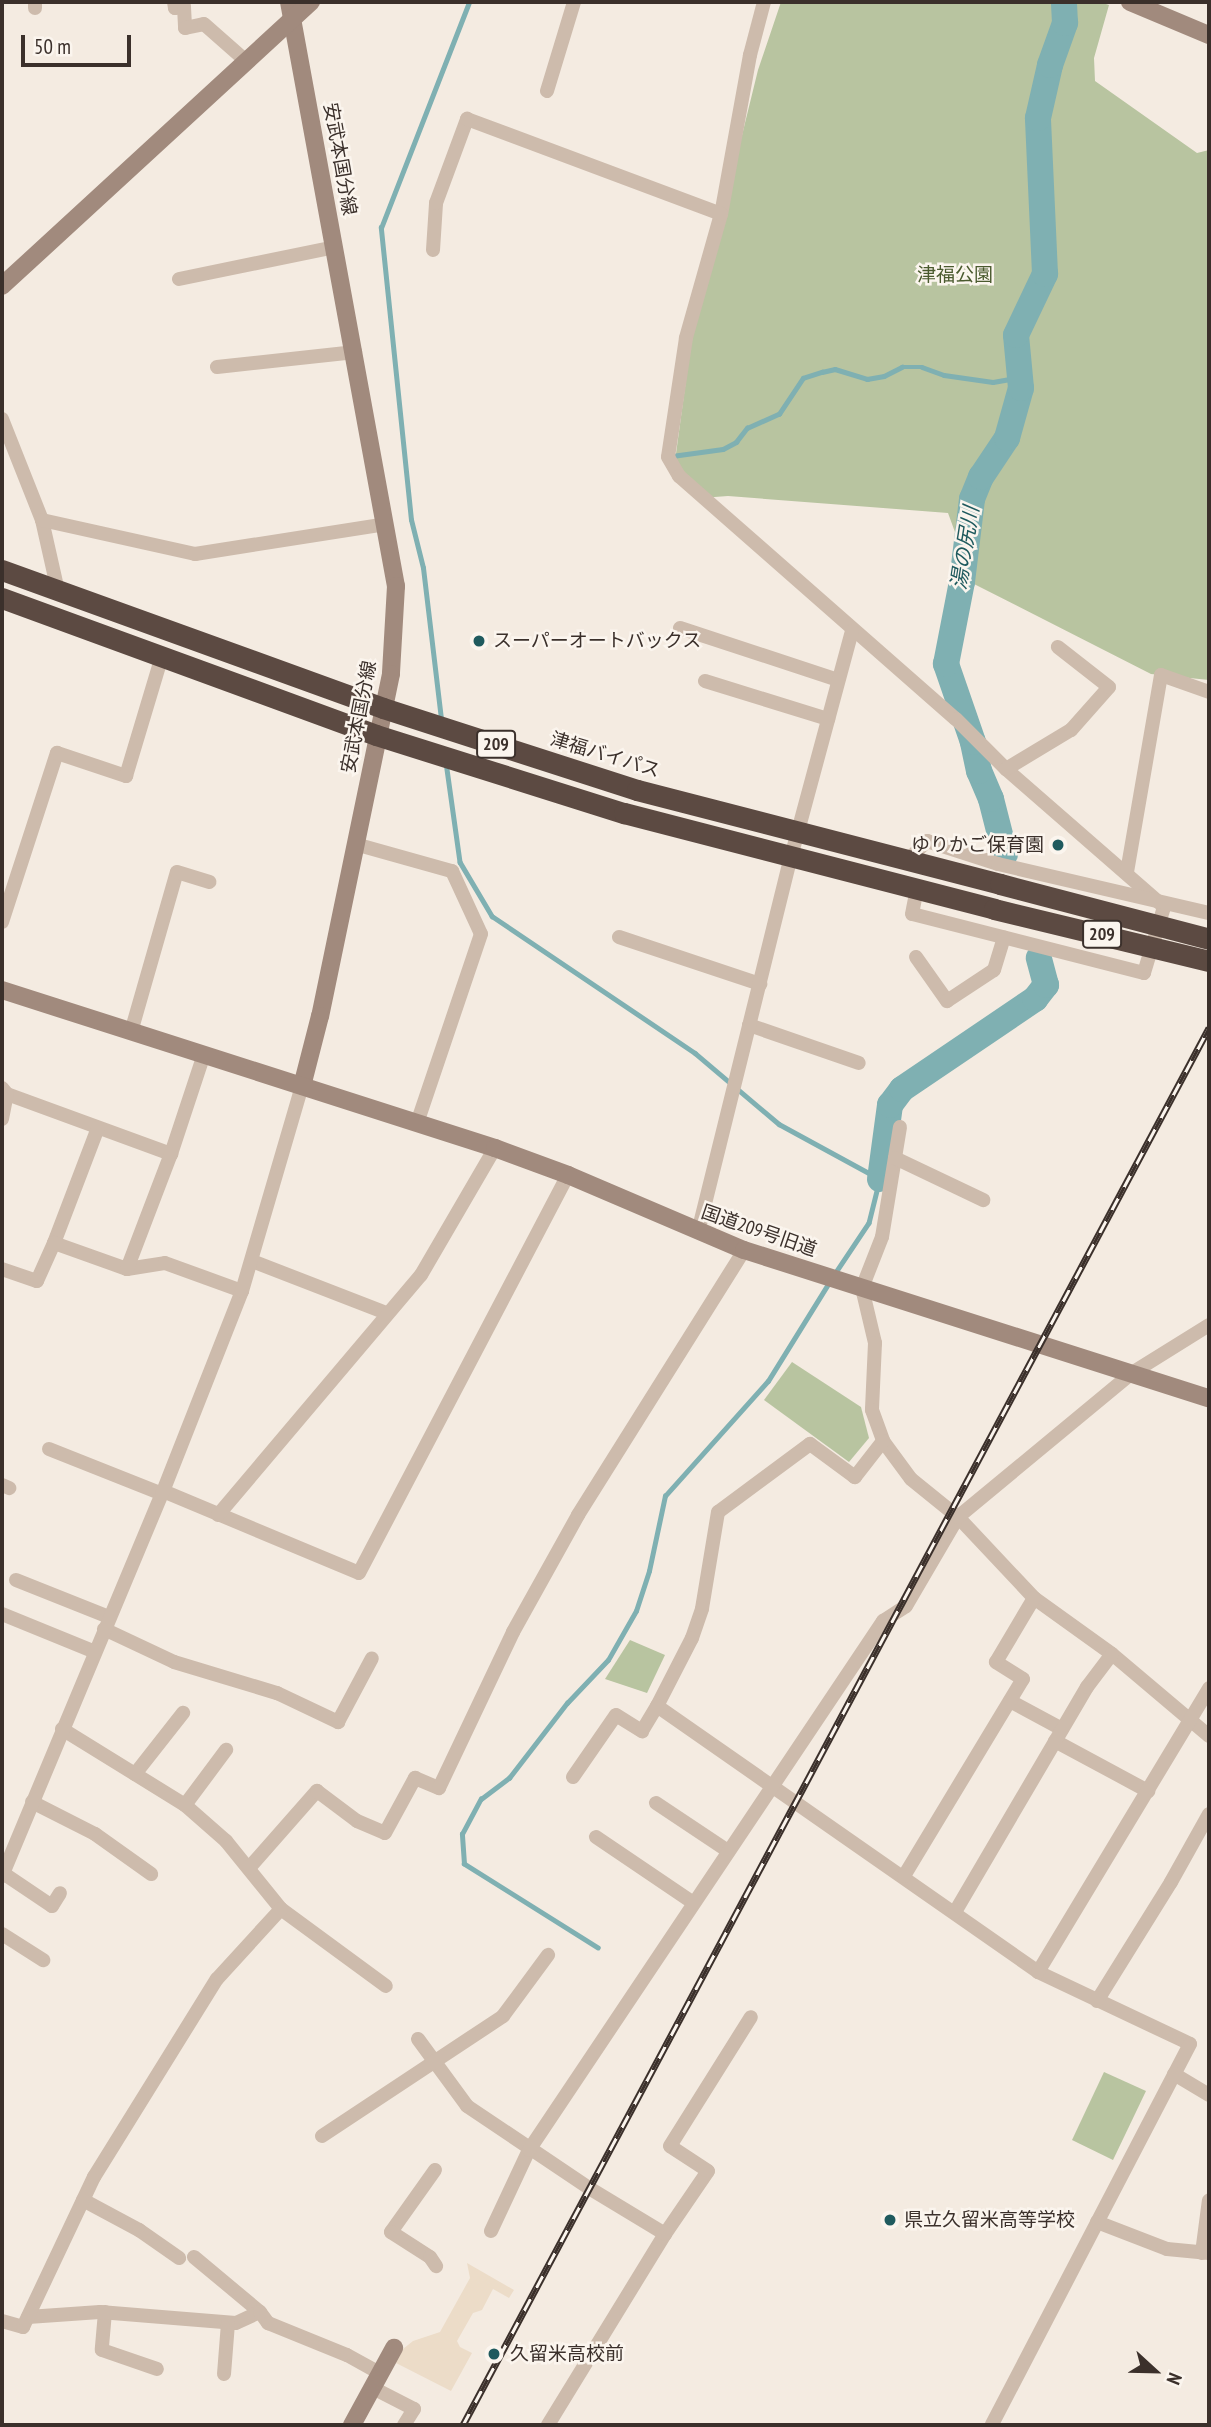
<!DOCTYPE html>
<meta charset="utf-8">
<style>
body{margin:0}
#map{position:relative;width:1211px;height:2427px;overflow:hidden;background:#f4ebe1;font-family:"PT Sans Narrow","Noto Sans JP",sans-serif}
div>[style]{position:absolute}
[style*='--x']{left:calc(var(--x)*1px);top:calc(var(--y)*1px);width:calc(var(--w)*1px);rotate:calc(var(--a)*1deg)}
.green>*{inset:0;background:#b8c4a0}
.plaza>*{inset:0;background:#ecdcc8}
.stream>*{height:4.5px;margin:-2.25px;padding:0 2.25px;transform-origin:2.25px;border-radius:2.25px;background:#7fb0b2}
.river>*{height:26px;margin:-13px;padding:0 13px;transform-origin:13px;border-radius:13px;background:#7fb0b2}
.street>*{height:14px;margin:-7px;padding:0 7px;transform-origin:7px;border-radius:7px;background:#cdbbac}
.secondary>*{height:18px;margin:-9px;padding:0 9px;transform-origin:9px;border-radius:9px;background:#a18a7d}
.highway>*{height:21px;margin:-10.5px;padding:0 10.5px;transform-origin:10.5px;border-radius:10.5px;background:#5c4a42}
.rail>*{height:7px;margin-top:-3.5px;transform-origin:0;background:repeating-linear-gradient(90deg,#fbf5ee 0 13px,#3b302b 0 26px);box-sizing:border-box;border-block:2px solid #3b302b}
.highway-bridge>*{height:21px;margin:-10.5px;padding:0 10.5px;transform-origin:10.5px;border-radius:10.5px;background:#5c4a42}
.dots>*{width:19px;height:19px;translate:-50% -50%;box-sizing:border-box;border:4px solid #fbf5ee;border-radius:50%}
span{translate:-50% -50%;white-space:nowrap;text-align:center;line-height:1.15;-webkit-text-stroke:5px #fbf5ee;paint-order:stroke}
.shield-label span{padding:2px 5px;background:#fbf5ee;border:2px solid;border-radius:5px;-webkit-text-stroke-width:0}
.shield-label{font-size:18px;color:#3b302b;font-weight:700}
.street-label{font-size:19px;color:#3b302b}
.park-label{font-size:19px;color:#4a5a2e}
.poi-label{font-size:19px;color:#3b302b}
.left{translate:0 -50%;text-align:left}
.right{translate:-100% -50%;text-align:right}
.water-label{font-size:21px;color:#1f5a5e;font-style:italic}
.frame{position:absolute;inset:0;border:4px solid #3b302b;pointer-events:none}
.north{position:absolute;left:1120px;top:2336px;width:70px;height:70px;-webkit-text-stroke:5px #fbf5ee;paint-order:stroke;rotate:112deg;font-size:19px;font-weight:700;line-height:28px;text-align:center;color:#3b302b}
.north::after{content:'';display:block;margin:auto;width:24px;height:32px;background:#3b302b;clip-path:polygon(50% 0,100% 100%,50% 72%,0 100%)}
.scale{position:absolute;left:21px;top:35px;width:110px;height:32px;box-sizing:border-box;border:4px solid #3b302b;border-top:0;padding-left:9px;font-size:21px;line-height:24px;white-space:nowrap;color:#3b302b;-webkit-text-stroke:5px #fbf5ee;paint-order:stroke}
</style>
<div id="map">
<div class="green">
<i style="clip-path:polygon(781px 2px,1100px 2px,1109px 5px,1094px 58px,1095px 81px,1197px 153px,1209px 150px,1209px 680px,1151px 674px,974px 584px,948px 513px,728px 496px,701px 498px,675px 461px,691px 343px,758px 70px)"></i>
<i style="clip-path:polygon(792px 1362px,861px 1407px,869px 1438px,849px 1462px,764px 1400px)"></i>
<i style="clip-path:polygon(630px 1640px,665px 1655px,647px 1693px,605px 1679px)"></i>
<i style="clip-path:polygon(1104px 2072px,1146px 2091px,1113px 2160px,1072px 2140px)"></i>
</div>
<div class="plaza">
<i style="clip-path:polygon(467px 2263px,514px 2290px,509px 2298px,493px 2289px,482px 2310px,473px 2313px,457px 2341px,460px 2347px,472px 2353px,451px 2391px,396px 2363px,403px 2349px,413px 2341px,440px 2332px,470px 2278px)"></i>
</div>
<div class="stream">
<i style="--x:672;--y:456;--w:51;--a:-7.8"></i>
<i style="--x:723;--y:449;--w:15;--a:-28"></i>
<i style="--x:736;--y:442;--w:18;--a:-52"></i>
<i style="--x:747;--y:428;--w:35;--a:-24"></i>
<i style="--x:779;--y:414;--w:43;--a:-56.3"></i>
<i style="--x:803;--y:378;--w:20;--a:-18"></i>
<i style="--x:822;--y:372;--w:13;--a:-13"></i>
<i style="--x:835;--y:369;--w:34;--a:17"></i>
<i style="--x:867;--y:379;--w:17;--a:-10"></i>
<i style="--x:884;--y:376;--w:20;--a:-27"></i>
<i style="--x:902;--y:367;--w:20;--a:0"></i>
<i style="--x:922;--y:367;--w:23;--a:20"></i>
<i style="--x:944;--y:375;--w:49;--a:8.1"></i>
<i style="--x:993;--y:382;--w:28;--a:-10"></i>
<i style="--x:441;--y:719;--w:152;--a:-96.8"></i>
<i style="--x:423;--y:568;--w:49;--a:-104"></i>
<i style="--x:411;--y:520;--w:294;--a:-95.9"></i>
<i style="--x:381;--y:228;--w:243;--a:-68.7"></i>
<i style="--x:446;--y:762;--w:101;--a:82"></i>
<i style="--x:460;--y:862;--w:63;--a:59.3"></i>
<i style="--x:492;--y:916;--w:245;--a:34"></i>
<i style="--x:695;--y:1053;--w:110;--a:40.2"></i>
<i style="--x:779;--y:1124;--w:115;--a:28.6"></i>
<i style="--x:880;--y:1179;--w:45;--a:104"></i>
<i style="--x:869;--y:1223;--w:61;--a:123.7"></i>
<i style="--x:598;--y:1948;--w:158;--a:-147.9"></i>
<i style="--x:464;--y:1864;--w:30;--a:-94"></i>
<i style="--x:462;--y:1834;--w:40;--a:-62"></i>
<i style="--x:481;--y:1799;--w:35;--a:-37"></i>
<i style="--x:509;--y:1778;--w:95;--a:-52.3"></i>
<i style="--x:567;--y:1703;--w:59;--a:-46.4"></i>
<i style="--x:608;--y:1660;--w:56;--a:-60.3"></i>
<i style="--x:636;--y:1611;--w:42;--a:-72"></i>
<i style="--x:649;--y:1571;--w:77;--a:-78"></i>
<i style="--x:665;--y:1496;--w:154;--a:-48.2"></i>
<i style="--x:768;--y:1381;--w:118;--a:-58.2"></i>
</div>
<div class="river">
<i style="--x:1005;--y:854;--w:57;--a:-104.3"></i>
<i style="--x:991;--y:799;--w:30;--a:-113"></i>
<i style="--x:979;--y:771;--w:30;--a:-102"></i>
<i style="--x:973;--y:742;--w:83;--a:-109.1"></i>
<i style="--x:946;--y:664;--w:84;--a:-79"></i>
<i style="--x:962;--y:582;--w:84;--a:-83.1"></i>
<i style="--x:972;--y:499;--w:24;--a:-68"></i>
<i style="--x:981;--y:477;--w:47;--a:-56.3"></i>
<i style="--x:1007;--y:438;--w:52;--a:-74.4"></i>
<i style="--x:1021;--y:388;--w:53;--a:-95.4"></i>
<i style="--x:1016;--y:335;--w:68;--a:-64.6"></i>
<i style="--x:1045;--y:274;--w:156;--a:-92.6"></i>
<i style="--x:1038;--y:118;--w:54;--a:-77.2"></i>
<i style="--x:1050;--y:65;--w:45;--a:-70.3"></i>
<i style="--x:1065;--y:23;--w:21;--a:-93"></i>
<i style="--x:880;--y:1179;--w:75;--a:-82.3"></i>
<i style="--x:890;--y:1105;--w:20;--a:-53"></i>
<i style="--x:902;--y:1089;--w:161;--a:-34.1"></i>
<i style="--x:1035;--y:999;--w:18;--a:-52"></i>
<i style="--x:1046;--y:985;--w:28;--a:-105"></i>
</div>
<div class="street">
<i style="--x:174;--y:2;--w:6;--a:81"></i>
<i style="--x:175;--y:8;--w:9;--a:-6"></i>
<i style="--x:184;--y:7;--w:21;--a:87"></i>
<i style="--x:185;--y:28;--w:19;--a:-12"></i>
<i style="--x:204;--y:24;--w:56;--a:41.4"></i>
<i style="--x:764;--y:2;--w:55;--a:104.8"></i>
<i style="--x:750;--y:55;--w:162;--a:100.3"></i>
<i style="--x:721;--y:214;--w:129;--a:105.8"></i>
<i style="--x:686;--y:338;--w:120;--a:98.6"></i>
<i style="--x:668;--y:457;--w:22;--a:60"></i>
<i style="--x:679;--y:476;--w:368;--a:41.3"></i>
<i style="--x:956;--y:719;--w:71;--a:45"></i>
<i style="--x:1006;--y:769;--w:210;--a:41.1"></i>
<i style="--x:1164;--y:907;--w:69;--a:106.9"></i>
<i style="--x:1144;--y:973;--w:239;--a:-165.7"></i>
<i style="--x:912;--y:914;--w:26;--a:-79"></i>
<i style="--x:35;--y:8;--w:6;--a:-90"></i>
<i style="--x:547;--y:91;--w:93;--a:-73.1"></i>
<i style="--x:433;--y:250;--w:47;--a:-86.3"></i>
<i style="--x:436;--y:203;--w:90;--a:-69.7"></i>
<i style="--x:467;--y:119;--w:271;--a:20.5"></i>
<i style="--x:179;--y:279;--w:159;--a:-11.6"></i>
<i style="--x:217;--y:367;--w:139;--a:-6.2"></i>
<i style="--x:2;--y:419;--w:109;--a:68.4"></i>
<i style="--x:42;--y:520;--w:73;--a:77.3"></i>
<i style="--x:42;--y:520;--w:157;--a:12.5"></i>
<i style="--x:195;--y:554;--w:193;--a:-8.9"></i>
<i style="--x:680;--y:628;--w:166;--a:18.2"></i>
<i style="--x:705;--y:681;--w:129;--a:17.2"></i>
<i style="--x:1006;--y:769;--w:76;--a:-31"></i>
<i style="--x:1071;--y:730;--w:57;--a:-48.5"></i>
<i style="--x:1109;--y:687;--w:65;--a:-141.9"></i>
<i style="--x:355;--y:844;--w:101;--a:15.6"></i>
<i style="--x:452;--y:871;--w:69;--a:65.3"></i>
<i style="--x:481;--y:934;--w:200;--a:108.7"></i>
<i style="--x:908;--y:860;--w:27;--a:-45"></i>
<i style="--x:927;--y:841;--w:75;--a:17.9"></i>
<i style="--x:998;--y:864;--w:217;--a:13.1"></i>
<i style="--x:1127;--y:872;--w:200;--a:-80.2"></i>
<i style="--x:1161;--y:675;--w:51;--a:19.5"></i>
<i style="--x:2;--y:922;--w:178;--a:-72"></i>
<i style="--x:57;--y:753;--w:73;--a:18.4"></i>
<i style="--x:126;--y:776;--w:125;--a:-73.3"></i>
<i style="--x:619;--y:937;--w:149;--a:18.4"></i>
<i style="--x:916;--y:957;--w:54;--a:54.8"></i>
<i style="--x:947;--y:1001;--w:56;--a:-33.4"></i>
<i style="--x:994;--y:970;--w:34;--a:-73"></i>
<i style="--x:749;--y:1025;--w:116;--a:19.1"></i>
<i style="--x:131;--y:1032;--w:166;--a:-74"></i>
<i style="--x:177;--y:872;--w:34;--a:17"></i>
<i style="--x:2;--y:1088;--w:8;--a:50"></i>
<i style="--x:7;--y:1094;--w:175;--a:20.1"></i>
<i style="--x:171;--y:1154;--w:102;--a:-71.7"></i>
<i style="--x:2;--y:1119;--w:25;--a:-79"></i>
<i style="--x:900;--y:1127;--w:111;--a:99.3"></i>
<i style="--x:882;--y:1237;--w:55;--a:111.4"></i>
<i style="--x:862;--y:1288;--w:57;--a:76.7"></i>
<i style="--x:875;--y:1343;--w:67;--a:92.6"></i>
<i style="--x:872;--y:1410;--w:33;--a:70"></i>
<i style="--x:883;--y:1441;--w:47;--a:53.6"></i>
<i style="--x:911;--y:1479;--w:60;--a:39"></i>
<i style="--x:958;--y:1517;--w:111;--a:46.8"></i>
<i style="--x:1034;--y:1598;--w:96;--a:35.7"></i>
<i style="--x:1112;--y:1654;--w:127;--a:40.2"></i>
<i style="--x:895;--y:1158;--w:98;--a:25.5"></i>
<i style="--x:698;--y:1232;--w:386;--a:-76.1"></i>
<i style="--x:791;--y:857;--w:234;--a:-74.9"></i>
<i style="--x:54;--y:1243;--w:123;--a:-69.1"></i>
<i style="--x:252;--y:1261;--w:144;--a:21.2"></i>
<i style="--x:2;--y:1269;--w:37;--a:19"></i>
<i style="--x:37;--y:1281;--w:42;--a:-65.9"></i>
<i style="--x:54;--y:1243;--w:77;--a:19.6"></i>
<i style="--x:127;--y:1269;--w:38;--a:-9"></i>
<i style="--x:165;--y:1263;--w:82;--a:20"></i>
<i style="--x:127;--y:1269;--w:123;--a:-69.1"></i>
<i style="--x:883;--y:1441;--w:46;--a:127.9"></i>
<i style="--x:855;--y:1477;--w:56;--a:-143.7"></i>
<i style="--x:810;--y:1444;--w:114;--a:143.5"></i>
<i style="--x:718;--y:1512;--w:98;--a:99.4"></i>
<i style="--x:702;--y:1609;--w:31;--a:109"></i>
<i style="--x:692;--y:1638;--w:76;--a:117.2"></i>
<i style="--x:657;--y:1706;--w:465;--a:34.9"></i>
<i style="--x:1038;--y:1972;--w:168;--a:25.3"></i>
<i style="--x:1190;--y:2044;--w:429;--a:117.5"></i>
<i style="--x:49;--y:1449;--w:122;--a:21.7"></i>
<i style="--x:2;--y:1485;--w:8;--a:23"></i>
<i style="--x:163;--y:1491;--w:212;--a:22.7"></i>
<i style="--x:359;--y:1573;--w:450;--a:-62.3"></i>
<i style="--x:218;--y:1515;--w:314;--a:-49.8"></i>
<i style="--x:421;--y:1275;--w:147;--a:-59.8"></i>
<i style="--x:16;--y:1580;--w:100;--a:21.7"></i>
<i style="--x:2;--y:1614;--w:100;--a:22.2"></i>
<i style="--x:104;--y:1629;--w:77;--a:25.2"></i>
<i style="--x:174;--y:1662;--w:108;--a:16.8"></i>
<i style="--x:277;--y:1693;--w:68;--a:25.4"></i>
<i style="--x:338;--y:1722;--w:72;--a:-62"></i>
<i style="--x:1010;--y:1701;--w:59;--a:28.3"></i>
<i style="--x:62;--y:1729;--w:145;--a:31.7"></i>
<i style="--x:185;--y:1805;--w:55;--a:41.3"></i>
<i style="--x:226;--y:1841;--w:87;--a:51"></i>
<i style="--x:281;--y:1909;--w:130;--a:36.3"></i>
<i style="--x:1055;--y:1741;--w:106;--a:28.3"></i>
<i style="--x:135;--y:1774;--w:78;--a:-51.8"></i>
<i style="--x:573;--y:1777;--w:75;--a:-55.3"></i>
<i style="--x:616;--y:1715;--w:31;--a:32"></i>
<i style="--x:642;--y:1731;--w:29;--a:-59"></i>
<i style="--x:32;--y:1802;--w:71;--a:26.9"></i>
<i style="--x:95;--y:1834;--w:69;--a:35.5"></i>
<i style="--x:656;--y:1803;--w:87;--a:33.7"></i>
<i style="--x:185;--y:1805;--w:69;--a:-53.3"></i>
<i style="--x:596;--y:1837;--w:116;--a:34.1"></i>
<i style="--x:249;--y:1868;--w:103;--a:-48.6"></i>
<i style="--x:317;--y:1791;--w:50;--a:36.9"></i>
<i style="--x:357;--y:1821;--w:30;--a:23"></i>
<i style="--x:385;--y:1833;--w:63;--a:-61.4"></i>
<i style="--x:415;--y:1778;--w:26;--a:23"></i>
<i style="--x:439;--y:1788;--w:173;--a:-64.6"></i>
<i style="--x:513;--y:1632;--w:134;--a:-60.9"></i>
<i style="--x:578;--y:1515;--w:313;--a:-57.9"></i>
<i style="--x:3;--y:1873;--w:59;--a:34"></i>
<i style="--x:52;--y:1906;--w:15;--a:-58"></i>
<i style="--x:2;--y:1876;--w:414;--a:-67.3"></i>
<i style="--x:162;--y:1494;--w:218;--a:-68.5"></i>
<i style="--x:242;--y:1291;--w:214;--a:-73.7"></i>
<i style="--x:904;--y:1876;--w:230;--a:-58.9"></i>
<i style="--x:1023;--y:1679;--w:32;--a:-148"></i>
<i style="--x:996;--y:1662;--w:74;--a:-59.3"></i>
<i style="--x:955;--y:1912;--w:261;--a:-59.6"></i>
<i style="--x:1087;--y:1687;--w:41;--a:-52.9"></i>
<i style="--x:2;--y:1934;--w:49;--a:32.4"></i>
<i style="--x:1038;--y:1972;--w:332;--a:-58.9"></i>
<i style="--x:1097;--y:2001;--w:140;--a:-58.1"></i>
<i style="--x:1171;--y:1882;--w:78;--a:-60.8"></i>
<i style="--x:418;--y:2039;--w:83;--a:53.8"></i>
<i style="--x:467;--y:2106;--w:147;--a:33.9"></i>
<i style="--x:589;--y:2188;--w:89;--a:31.2"></i>
<i style="--x:665;--y:2234;--w:224;--a:121.5"></i>
<i style="--x:1174;--y:2074;--w:41;--a:31"></i>
<i style="--x:322;--y:2136;--w:217;--a:-33.5"></i>
<i style="--x:503;--y:2016;--w:76;--a:-53.6"></i>
<i style="--x:435;--y:2170;--w:76;--a:125.4"></i>
<i style="--x:391;--y:2232;--w:46;--a:32.7"></i>
<i style="--x:430;--y:2257;--w:11;--a:56"></i>
<i style="--x:83;--y:2200;--w:64;--a:28.2"></i>
<i style="--x:139;--y:2230;--w:49;--a:35"></i>
<i style="--x:1097;--y:2222;--w:75;--a:21.1"></i>
<i style="--x:1167;--y:2249;--w:42;--a:5.4"></i>
<i style="--x:491;--y:2231;--w:89;--a:-64.9"></i>
<i style="--x:529;--y:2150;--w:637;--a:-56.21"></i>
<i style="--x:883;--y:1621;--w:27;--a:-33"></i>
<i style="--x:906;--y:1606;--w:103;--a:-59.7"></i>
<i style="--x:958;--y:1517;--w:226;--a:-39.6"></i>
<i style="--x:1132;--y:1373;--w:91;--a:-31.9"></i>
<i style="--x:665;--y:2234;--w:76;--a:-55.7"></i>
<i style="--x:708;--y:2171;--w:45;--a:-146.7"></i>
<i style="--x:670;--y:2146;--w:152;--a:-57.9"></i>
<i style="--x:1202;--y:2253;--w:53;--a:-82.5"></i>
<i style="--x:194;--y:2257;--w:86;--a:39.8"></i>
<i style="--x:105;--y:2312;--w:38;--a:95"></i>
<i style="--x:102;--y:2350;--w:58;--a:19.1"></i>
<i style="--x:28;--y:2317;--w:72;--a:-4"></i>
<i style="--x:100;--y:2312;--w:136;--a:4.6"></i>
<i style="--x:236;--y:2323;--w:26;--a:-25"></i>
<i style="--x:260;--y:2312;--w:14;--a:54"></i>
<i style="--x:268;--y:2323;--w:85;--a:22.1"></i>
<i style="--x:347;--y:2355;--w:39;--a:29"></i>
<i style="--x:2;--y:2321;--w:22;--a:16"></i>
<i style="--x:23;--y:2327;--w:166;--a:-64.7"></i>
<i style="--x:94;--y:2177;--w:233;--a:-58.2"></i>
<i style="--x:217;--y:1979;--w:95;--a:-47.6"></i>
<i style="--x:224;--y:2374;--w:51;--a:-85.5"></i>
<i style="--x:373;--y:2388;--w:46;--a:27.1"></i>
<i style="--x:414;--y:2409;--w:19;--a:122"></i>
</div>
<div class="secondary">
<i style="--x:289;--y:2;--w:594;--a:79.62"></i>
<i style="--x:396;--y:586;--w:88;--a:93.3"></i>
<i style="--x:391;--y:674;--w:349;--a:101.7"></i>
<i style="--x:320;--y:1016;--w:72;--a:104.4"></i>
<i style="--x:1130;--y:2;--w:86;--a:22.7"></i>
<i style="--x:2;--y:286;--w:420;--a:-42.6"></i>
<i style="--x:2;--y:990;--w:518;--a:17.77"></i>
<i style="--x:495;--y:1148;--w:78;--a:20.3"></i>
<i style="--x:568;--y:1175;--w:191;--a:23.1"></i>
<i style="--x:744;--y:1250;--w:488;--a:17.7"></i>
<i style="--x:352;--y:2425;--w:88;--a:-61.4"></i>
</div>
<div class="highway">
<i style="--x:2;--y:570;--w:405;--a:19.9"></i>
<i style="--x:383;--y:708;--w:267;--a:17.9"></i>
<i style="--x:637;--y:790;--w:375;--a:14.5"></i>
<i style="--x:2;--y:598;--w:398;--a:20.1"></i>
<i style="--x:376;--y:735;--w:260;--a:17.5"></i>
<i style="--x:624;--y:813;--w:382;--a:14.5"></i>
</div>
<div class="rail">
<i style="--x:463;--y:2425;--w:1584;--a:-61.9"></i>
</div>
<div class="highway-bridge">
<i style="--x:1000;--y:884;--w:216;--a:14.7"></i>
<i style="--x:994;--y:909;--w:221;--a:13.6"></i>
</div>
<div class="dots">
<i style="left:479px;top:641px;background:#1f5a5e"></i>
<i style="left:1058px;top:845px;background:#1f5a5e"></i>
<i style="left:890px;top:2220px;background:#1f5a5e"></i>
<i style="left:494px;top:2354px;background:#1f5a5e"></i>
</div>
<div class="shield-label">
<span style="left:496px;top:744px">209</span>
<span style="left:1102px;top:934px">209</span>
</div>
<div class="street-label">
<span style="left:340px;top:159px;rotate:80deg">安武本国分線</span>
<span style="left:359px;top:717px;rotate:-79deg">安武本国分線</span>
<span style="left:605px;top:755px;rotate:17deg">津福バイパス</span>
<span style="left:759px;top:1231px;rotate:19deg">国道209号旧道</span>
</div>
<div class="park-label">
<span style="left:955px;top:275px">津福公園</span>
</div>
<div class="poi-label">
<span class="left" style="left:493px;top:641px">スーパーオートバックス</span>
<span class="right" style="left:1044px;top:845px">ゆりかご保育園</span>
<span class="left" style="left:904px;top:2220px">県立久留米高等学校</span>
<span class="left" style="left:510px;top:2354px">久留米高校前</span>
</div>
<div class="water-label">
<span style="left:965px;top:548px;rotate:-81deg">湯の尻川</span>
</div>
<div class="frame"></div>
<div class="north">N</div>
<div class="scale">50 m</div>
</div>
